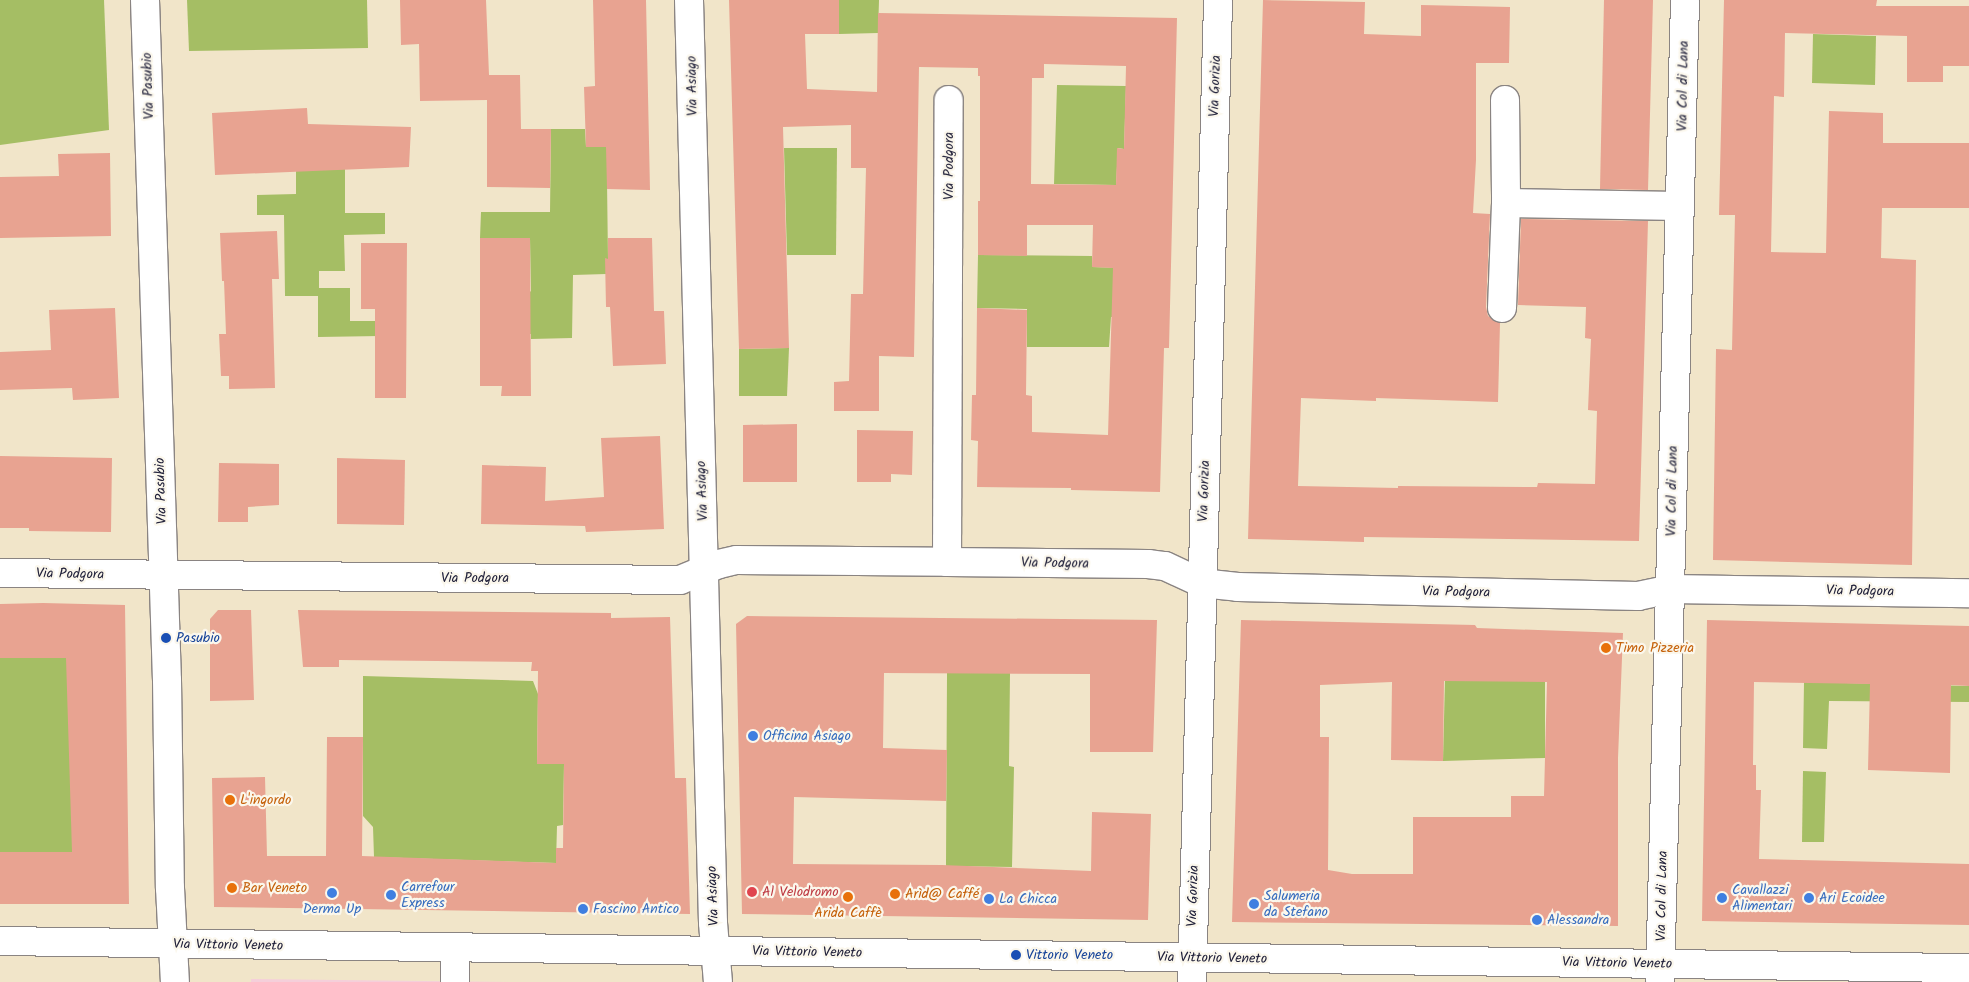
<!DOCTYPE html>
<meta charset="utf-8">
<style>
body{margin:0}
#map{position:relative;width:1969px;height:982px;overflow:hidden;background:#f1e5c9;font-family:Kalam,sans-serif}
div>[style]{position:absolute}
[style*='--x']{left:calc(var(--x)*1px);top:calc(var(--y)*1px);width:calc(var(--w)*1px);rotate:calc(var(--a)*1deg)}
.built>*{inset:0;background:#f5cfda}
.green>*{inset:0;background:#a5be64}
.building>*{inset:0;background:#e8a391}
.roads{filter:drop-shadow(1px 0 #8a8482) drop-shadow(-1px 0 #8a8482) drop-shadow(0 1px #8a8482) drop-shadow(0 -1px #8a8482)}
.minor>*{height:28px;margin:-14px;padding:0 14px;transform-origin:14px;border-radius:14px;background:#fff}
.dots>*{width:14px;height:14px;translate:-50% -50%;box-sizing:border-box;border:2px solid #fbf7ec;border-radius:50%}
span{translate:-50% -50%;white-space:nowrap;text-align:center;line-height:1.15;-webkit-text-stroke:4.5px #fbf7ec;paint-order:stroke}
.street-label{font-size:14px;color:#22223b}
.transit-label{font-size:14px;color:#164399}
.left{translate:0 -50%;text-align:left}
.food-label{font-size:14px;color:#c56008}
.shop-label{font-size:14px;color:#366cbe}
.health-label{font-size:14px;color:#be3a42}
</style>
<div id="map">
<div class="built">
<i style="clip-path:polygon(251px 979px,517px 982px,251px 982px)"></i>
</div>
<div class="green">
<i style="clip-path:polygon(0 0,104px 0,109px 130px,0 145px)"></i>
<i style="clip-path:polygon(187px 0,367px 0,368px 48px,189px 51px)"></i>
<i style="clip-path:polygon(839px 0,879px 0,878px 33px,839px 34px)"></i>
<i style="clip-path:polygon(1813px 34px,1876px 36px,1875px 85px,1812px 83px)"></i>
<i style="clip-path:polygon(1057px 85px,1126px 86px,1124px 149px,1118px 148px,1116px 185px,1054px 184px)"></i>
<i style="clip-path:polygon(551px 129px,585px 129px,586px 147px,612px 146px,607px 181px,608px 259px,606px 259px,606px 274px,573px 275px,572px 338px,531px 339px,531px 334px,480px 334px,531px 291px,530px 238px,480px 238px,481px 212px,550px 212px)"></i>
<i style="clip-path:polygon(784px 148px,837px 148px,836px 255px,787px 255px)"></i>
<i style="clip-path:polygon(345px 169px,345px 213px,385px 213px,385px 234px,344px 235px,345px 271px,319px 271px,319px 288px,350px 288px,350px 321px,380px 321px,380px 336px,318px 337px,318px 296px,285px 296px,284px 215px,257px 215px,257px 195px,296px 194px,296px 170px)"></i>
<i style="clip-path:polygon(978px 255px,1092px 256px,1092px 267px,1122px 268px,1120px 317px,1111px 317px,1109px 347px,1027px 347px,1027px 309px,977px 308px)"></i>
<i style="clip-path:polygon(789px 348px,787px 396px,739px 396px,739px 349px)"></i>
<i style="clip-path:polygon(0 658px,68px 658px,73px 852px,0 852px)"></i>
<i style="clip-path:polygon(947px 673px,1010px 673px,1009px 766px,1014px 767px,1012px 867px,946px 866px)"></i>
<i style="clip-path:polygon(363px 676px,533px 681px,538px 694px,537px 764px,564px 764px,563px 825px,557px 826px,556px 863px,374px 857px,373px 827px,363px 816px)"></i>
<i style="clip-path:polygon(1545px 677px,1545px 758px,1443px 761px,1445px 678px)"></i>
<i style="clip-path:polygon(1804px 682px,1969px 686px,1969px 702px,1829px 701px,1827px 749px,1803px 748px)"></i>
<i style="clip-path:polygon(1803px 771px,1826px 772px,1824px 842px,1802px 842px)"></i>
</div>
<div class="building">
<i style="clip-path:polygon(400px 0,486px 0,489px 75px,520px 75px,521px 129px,551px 129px,550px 188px,487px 187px,487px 100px,420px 101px,419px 44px,401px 45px)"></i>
<i style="clip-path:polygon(593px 0,646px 0,650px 190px,607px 189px,606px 147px,586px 147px,584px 87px,595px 86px)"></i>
<i style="clip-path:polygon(evenodd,729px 0,839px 0,839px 34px,805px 34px,807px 89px,877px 92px,878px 13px,1177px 18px,1169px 348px,1164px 348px,1160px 492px,1071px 490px,1071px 488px,977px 487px,978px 441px,971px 440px,972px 395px,976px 395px,977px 308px,1027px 310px,1026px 395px,1032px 396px,1032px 432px,1108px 435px,1113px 268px,1092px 267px,1093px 225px,1027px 225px,1027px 256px,978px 255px,978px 201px,980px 201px,980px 76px,978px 76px,978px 68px,919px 67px,914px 357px,879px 356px,879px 411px,834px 411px,834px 382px,849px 381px,851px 294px,863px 294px,866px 168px,851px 168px,851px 125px,783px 127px,789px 348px,739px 349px,729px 0,1044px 64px,1126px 66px,1124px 149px,1117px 148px,1116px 185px,1031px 184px,1032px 78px,1044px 78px,1044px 64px)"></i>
<i style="clip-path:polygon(1263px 0,1365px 2px,1364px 34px,1421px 36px,1421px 5px,1510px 7px,1509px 63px,1476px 63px,1476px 160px,1473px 213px,1490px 214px,1486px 307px,1488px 316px,1500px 323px,1498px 402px,1376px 398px,1376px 401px,1301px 398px,1298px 486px,1398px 488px,1398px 486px,1537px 487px,1538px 483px,1595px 484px,1597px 411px,1588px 410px,1591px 339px,1585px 338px,1586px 307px,1518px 305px,1521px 219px,1648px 221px,1639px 541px,1364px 537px,1364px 542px,1248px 539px)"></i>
<i style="clip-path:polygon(1604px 0,1653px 0,1648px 190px,1600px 189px)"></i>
<i style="clip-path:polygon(1724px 0,1877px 0,1876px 6px,1969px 6px,1969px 66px,1943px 66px,1943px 82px,1907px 82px,1907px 36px,1785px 33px,1784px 97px,1774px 96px,1771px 252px,1826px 253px,1829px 111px,1883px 113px,1883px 143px,1969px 143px,1969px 208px,1882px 208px,1881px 258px,1916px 260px,1912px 565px,1713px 560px,1716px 349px,1732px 350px,1735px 215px,1719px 215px)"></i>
<i style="clip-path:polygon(307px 108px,308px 124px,411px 127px,409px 167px,215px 175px,212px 113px)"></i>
<i style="clip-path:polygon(110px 153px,111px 236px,0 238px,0 177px,59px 176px,58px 154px)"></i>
<i style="clip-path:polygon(277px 231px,279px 279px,272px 279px,275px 388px,229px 389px,229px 376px,221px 376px,219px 334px,226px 334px,224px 281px,222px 281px,220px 233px)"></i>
<i style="clip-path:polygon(480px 238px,530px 238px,531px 396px,501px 396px,502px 386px,480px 386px)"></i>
<i style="clip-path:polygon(608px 238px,652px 238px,654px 311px,664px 311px,666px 364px,613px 366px,610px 307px,606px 307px,605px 258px,608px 259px)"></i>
<i style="clip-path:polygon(361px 243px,407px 243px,406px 398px,375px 398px,375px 309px,361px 309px)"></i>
<i style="clip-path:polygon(115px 308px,119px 398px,73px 400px,72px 388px,0 390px,0 352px,51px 350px,49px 310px)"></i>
<i style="clip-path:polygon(797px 424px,797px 482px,743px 482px,743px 425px)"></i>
<i style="clip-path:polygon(857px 430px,913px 431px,912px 475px,891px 474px,891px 482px,857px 482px)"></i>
<i style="clip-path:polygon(660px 436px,664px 529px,586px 532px,585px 526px,481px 524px,482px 465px,546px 467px,545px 501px,604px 497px,601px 438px)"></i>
<i style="clip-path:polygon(0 456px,112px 458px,111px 532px,29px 531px,29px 528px,0 528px)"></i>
<i style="clip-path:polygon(337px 458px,405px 460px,404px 525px,337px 524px)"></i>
<i style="clip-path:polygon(219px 463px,279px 464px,279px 505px,248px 507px,248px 522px,218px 522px)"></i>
<i style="clip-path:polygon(43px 603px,125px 605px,129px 904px,0 904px,0 852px,72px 852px,66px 658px,0 658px,0 604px)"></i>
<i style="clip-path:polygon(218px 610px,251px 610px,254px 700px,210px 701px,210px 619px)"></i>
<i style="clip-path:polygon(298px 610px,611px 613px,611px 618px,670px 617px,675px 778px,686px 778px,690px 914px,214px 907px,212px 778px,265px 777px,267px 856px,326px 856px,327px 737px,363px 737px,362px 856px,556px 863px,556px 848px,563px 848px,564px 764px,537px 764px,538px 671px,531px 671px,532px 662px,339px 660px,339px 667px,303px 667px)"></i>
<i style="clip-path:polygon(747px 616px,1157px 620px,1153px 752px,1090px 752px,1090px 674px,884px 673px,883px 748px,947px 750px,946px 801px,794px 797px,793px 864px,942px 865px,1091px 871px,1092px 812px,1151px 814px,1148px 920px,742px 914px,736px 624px)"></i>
<i style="clip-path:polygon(evenodd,1241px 620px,1475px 625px,1477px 628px,1623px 633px,1618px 758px,1618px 926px,1232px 922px,1241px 620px,1444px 681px,1547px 682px,1544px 796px,1511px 796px,1511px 817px,1413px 817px,1413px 874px,1352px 874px,1328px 870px,1329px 737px,1320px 737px,1320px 685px,1392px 682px,1391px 760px,1438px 761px,1443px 761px,1444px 681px)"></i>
<i style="clip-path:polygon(1707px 620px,1969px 626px,1969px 686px,1951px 685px,1950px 773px,1868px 770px,1870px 684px,1754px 682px,1753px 765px,1756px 765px,1756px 790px,1761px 790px,1759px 859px,1969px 864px,1969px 925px,1702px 921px)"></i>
</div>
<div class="roads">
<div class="minor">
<i style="--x:145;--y:0;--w:680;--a:88.15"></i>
<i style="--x:167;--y:680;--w:208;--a:89.2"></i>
<i style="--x:170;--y:888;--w:94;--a:87"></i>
<i style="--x:689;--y:0;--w:923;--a:88.51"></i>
<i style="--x:713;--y:923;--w:59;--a:85.2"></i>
<i style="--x:1505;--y:100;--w:103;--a:89.4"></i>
<i style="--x:1502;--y:308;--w:105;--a:-87.8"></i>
<i style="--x:1506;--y:203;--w:173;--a:1"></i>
<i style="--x:947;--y:562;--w:462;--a:-89.8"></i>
<i style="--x:0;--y:573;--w:680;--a:0.59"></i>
<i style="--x:680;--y:580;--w:42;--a:-22.3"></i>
<i style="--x:719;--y:564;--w:18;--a:-13"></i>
<i style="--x:737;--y:560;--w:210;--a:0.5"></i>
<i style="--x:947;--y:562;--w:201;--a:0.6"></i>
<i style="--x:1148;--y:564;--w:17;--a:7"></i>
<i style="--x:1165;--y:566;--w:40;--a:25"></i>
<i style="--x:1201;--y:583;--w:37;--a:6"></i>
<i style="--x:1238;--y:587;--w:400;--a:1.3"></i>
<i style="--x:1638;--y:596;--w:33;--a:-12"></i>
<i style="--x:1670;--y:589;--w:299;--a:0.8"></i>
<i style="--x:0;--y:941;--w:1969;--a:0.79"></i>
<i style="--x:1660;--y:981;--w:981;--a:-88.54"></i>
<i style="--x:455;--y:982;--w:34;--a:-90"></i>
<i style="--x:1192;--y:982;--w:982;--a:-88.48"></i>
</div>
</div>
<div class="dots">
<i style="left:166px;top:638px;background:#1a4fb4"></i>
<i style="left:1606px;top:648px;background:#e8710a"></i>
<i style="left:753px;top:736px;background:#3f7fe0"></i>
<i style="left:230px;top:800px;background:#e8710a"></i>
<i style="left:232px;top:888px;background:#e8710a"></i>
<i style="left:752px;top:892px;background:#e0444e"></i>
<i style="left:332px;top:893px;background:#3f7fe0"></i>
<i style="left:895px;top:894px;background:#e8710a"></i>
<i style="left:391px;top:895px;background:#3f7fe0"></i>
<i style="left:848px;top:897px;background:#e8710a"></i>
<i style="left:1722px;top:898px;background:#3f7fe0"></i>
<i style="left:1809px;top:898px;background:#3f7fe0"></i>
<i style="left:989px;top:899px;background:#3f7fe0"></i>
<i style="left:1254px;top:904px;background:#3f7fe0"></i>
<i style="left:583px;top:909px;background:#3f7fe0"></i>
<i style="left:1537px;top:920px;background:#3f7fe0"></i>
<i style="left:1016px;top:955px;background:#1a4fb4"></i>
</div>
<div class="street-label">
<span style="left:148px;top:86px;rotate:-92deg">Via Pasubio</span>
<span style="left:692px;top:86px;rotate:-91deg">Via Asiago</span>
<span style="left:1215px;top:86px;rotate:-88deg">Via Gorizia</span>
<span style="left:1683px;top:86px;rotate:-89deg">Via Col di Lana</span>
<span style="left:949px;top:166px;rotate:-90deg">Via Podgora</span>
<span style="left:161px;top:491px;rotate:-92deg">Via Pasubio</span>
<span style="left:702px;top:491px;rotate:-92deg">Via Asiago</span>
<span style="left:1204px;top:491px;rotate:-88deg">Via Gorizia</span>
<span style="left:1672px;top:491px;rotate:-89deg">Via Col di Lana</span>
<span style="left:1055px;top:563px;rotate:1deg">Via Podgora</span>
<span style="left:70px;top:574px;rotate:1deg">Via Podgora</span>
<span style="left:475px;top:578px">Via Podgora</span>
<span style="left:1860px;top:591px;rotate:1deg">Via Podgora</span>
<span style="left:1456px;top:592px;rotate:1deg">Via Podgora</span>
<span style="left:713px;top:896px;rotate:-92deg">Via Asiago</span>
<span style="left:1193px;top:896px;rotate:-88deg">Via Gorizia</span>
<span style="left:1662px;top:896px;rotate:-89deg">Via Col di Lana</span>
<span style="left:228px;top:945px;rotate:1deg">Via Vittorio Veneto</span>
<span style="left:807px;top:952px;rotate:1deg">Via Vittorio Veneto</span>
<span style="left:1212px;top:958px;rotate:1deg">Via Vittorio Veneto</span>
<span style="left:1617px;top:963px;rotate:1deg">Via Vittorio Veneto</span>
</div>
<div class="transit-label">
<span class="left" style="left:176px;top:638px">Pasubio</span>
<span class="left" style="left:1026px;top:955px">Vittorio Veneto</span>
</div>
<div class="food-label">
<span class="left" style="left:1616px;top:648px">Timo Pizzeria</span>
<span class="left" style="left:240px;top:800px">L'ingordo</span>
<span class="left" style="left:242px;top:888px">Bar Veneto</span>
<span class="left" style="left:905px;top:894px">Arìd@ Caffé</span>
<span style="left:848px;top:913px">Arida Caffè</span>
</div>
<div class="shop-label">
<span class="left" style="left:763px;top:736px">Officina Asiago</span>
<span class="left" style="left:401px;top:895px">Carrefour<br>Express</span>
<span class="left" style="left:1732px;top:898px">Cavallazzi<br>Alimentari</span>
<span class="left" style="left:1264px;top:904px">Salumeria<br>da Stefano</span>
<span class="left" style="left:1819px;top:898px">Ari Ecoidee</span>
<span class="left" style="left:999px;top:899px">La Chicca</span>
<span style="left:332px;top:909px">Derma Up</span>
<span class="left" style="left:593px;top:909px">Fascino Antico</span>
<span class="left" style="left:1547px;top:920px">Alessandra</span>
</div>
<div class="health-label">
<span class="left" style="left:762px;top:892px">Al Velodromo</span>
</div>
</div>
